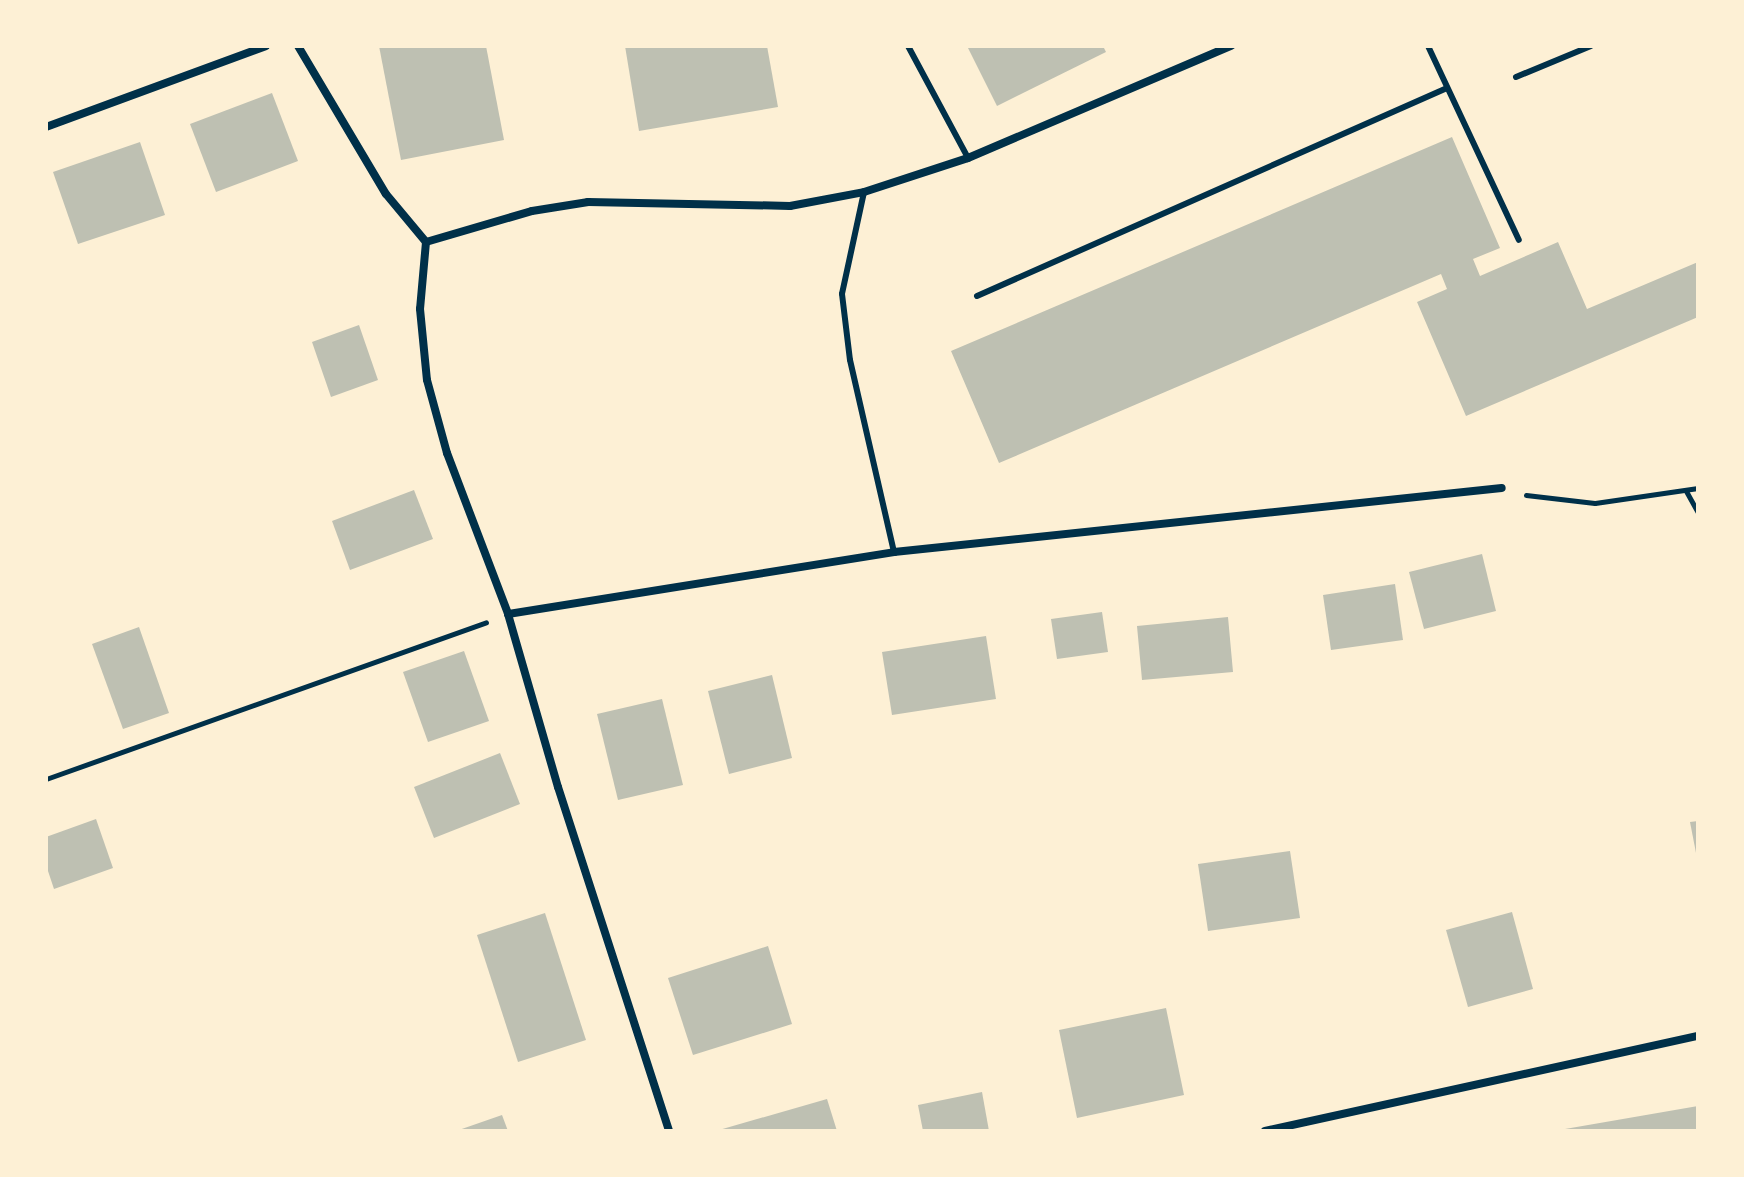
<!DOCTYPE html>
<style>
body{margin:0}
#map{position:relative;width:1744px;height:1177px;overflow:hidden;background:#fdf0d5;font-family:"Exo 2",sans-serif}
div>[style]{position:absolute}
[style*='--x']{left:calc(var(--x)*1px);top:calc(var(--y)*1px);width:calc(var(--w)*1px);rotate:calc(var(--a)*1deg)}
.building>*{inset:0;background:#bec0b2}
.path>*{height:5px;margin:-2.5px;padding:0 2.5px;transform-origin:2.5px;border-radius:2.5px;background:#003049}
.service>*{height:6px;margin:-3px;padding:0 3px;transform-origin:3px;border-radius:3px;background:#003049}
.minor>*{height:8px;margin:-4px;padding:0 4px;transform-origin:4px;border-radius:4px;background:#003049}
span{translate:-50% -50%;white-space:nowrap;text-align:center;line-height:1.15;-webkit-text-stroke:8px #fdf0d5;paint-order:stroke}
.frame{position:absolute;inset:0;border:48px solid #fdf0d5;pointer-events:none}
</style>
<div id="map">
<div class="building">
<i style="clip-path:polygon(379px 46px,486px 46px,504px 140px,401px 160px)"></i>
<i style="clip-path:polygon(625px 46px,767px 46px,778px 107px,639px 131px)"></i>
<i style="clip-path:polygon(967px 46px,1103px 46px,1106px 52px,997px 106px)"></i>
<i style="clip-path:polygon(272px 93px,298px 161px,216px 192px,190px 124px)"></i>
<i style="clip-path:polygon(1452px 137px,1500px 248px,1473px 259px,1480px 276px,1558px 242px,1587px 309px,1698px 262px,1698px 317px,1466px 416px,1417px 302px,1447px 289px,1441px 274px,999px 463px,951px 351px)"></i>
<i style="clip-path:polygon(140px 142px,165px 215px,78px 244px,53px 172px)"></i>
<i style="clip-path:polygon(359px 325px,378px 380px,331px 397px,312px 342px)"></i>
<i style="clip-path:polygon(414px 490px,433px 539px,350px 570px,332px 521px)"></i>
<i style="clip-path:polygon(1482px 554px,1496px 611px,1424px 629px,1409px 572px)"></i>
<i style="clip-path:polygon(1395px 584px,1403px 640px,1331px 650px,1323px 595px)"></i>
<i style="clip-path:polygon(1102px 612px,1108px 652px,1057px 659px,1051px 619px)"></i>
<i style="clip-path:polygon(1228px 617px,1233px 672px,1142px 680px,1137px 626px)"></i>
<i style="clip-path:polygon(139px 627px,169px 713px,123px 729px,92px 644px)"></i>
<i style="clip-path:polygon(986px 636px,996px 699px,892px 715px,882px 652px)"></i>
<i style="clip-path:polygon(464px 651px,489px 721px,428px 742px,403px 672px)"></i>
<i style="clip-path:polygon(772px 675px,792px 758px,729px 774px,708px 691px)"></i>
<i style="clip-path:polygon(662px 699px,683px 785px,618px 800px,597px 714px)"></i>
<i style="clip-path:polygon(500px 753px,520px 804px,434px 838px,414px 787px)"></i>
<i style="clip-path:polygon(96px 819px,113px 868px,54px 889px,46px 865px,46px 837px)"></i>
<i style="clip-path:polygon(1698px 821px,1698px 858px,1697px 858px,1690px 822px)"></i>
<i style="clip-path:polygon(1290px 851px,1300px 918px,1208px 931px,1198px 864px)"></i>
<i style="clip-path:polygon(1512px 912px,1533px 989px,1468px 1007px,1446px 930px)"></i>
<i style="clip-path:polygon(545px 913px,586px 1040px,518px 1062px,477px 935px)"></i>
<i style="clip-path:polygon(768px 946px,792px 1024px,693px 1055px,668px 978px)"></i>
<i style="clip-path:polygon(1166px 1008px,1184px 1095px,1077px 1118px,1059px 1030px)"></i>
<i style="clip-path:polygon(982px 1092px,989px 1131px,923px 1131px,918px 1105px)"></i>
<i style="clip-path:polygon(827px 1099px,837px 1131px,719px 1131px,719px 1130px)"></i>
<i style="clip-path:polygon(1698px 1106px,1698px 1131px,1565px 1131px,1565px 1129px)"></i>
<i style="clip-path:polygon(502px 1115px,508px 1131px,456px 1131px)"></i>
</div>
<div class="path">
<i style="--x:1686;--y:491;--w:25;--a:61"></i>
<i style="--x:1526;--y:495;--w:69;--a:6.6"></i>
<i style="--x:1595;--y:503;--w:104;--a:-8.3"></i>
<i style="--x:46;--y:779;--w:467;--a:-19.6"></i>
</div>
<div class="service">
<i style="--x:908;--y:46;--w:127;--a:61.8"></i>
<i style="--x:1428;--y:46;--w:214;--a:64.9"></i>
<i style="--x:1516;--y:77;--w:81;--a:-22.5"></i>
<i style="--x:864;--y:192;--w:104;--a:102.2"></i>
<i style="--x:842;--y:294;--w:66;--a:83.1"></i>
<i style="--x:850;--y:360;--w:197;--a:77.1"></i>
<i style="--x:977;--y:296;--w:514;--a:-23.87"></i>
</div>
<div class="minor">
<i style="--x:298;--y:46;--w:172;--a:59.3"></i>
<i style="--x:386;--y:194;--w:62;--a:50.2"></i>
<i style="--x:426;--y:242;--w:67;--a:95.1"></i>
<i style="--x:420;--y:309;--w:71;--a:84.4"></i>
<i style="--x:427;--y:380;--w:76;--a:74.7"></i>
<i style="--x:447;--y:453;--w:172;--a:69.2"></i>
<i style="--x:508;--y:614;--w:180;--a:73.9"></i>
<i style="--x:558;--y:787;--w:361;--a:72.1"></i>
<i style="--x:46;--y:127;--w:234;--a:-20.2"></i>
<i style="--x:426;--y:242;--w:110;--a:-16.3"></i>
<i style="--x:532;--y:211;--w:57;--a:-9.1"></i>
<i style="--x:588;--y:202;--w:202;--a:1.1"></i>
<i style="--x:790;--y:206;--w:75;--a:-10.7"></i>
<i style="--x:864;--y:192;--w:109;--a:-18.1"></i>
<i style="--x:968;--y:158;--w:286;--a:-23.1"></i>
<i style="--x:508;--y:614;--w:391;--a:-9.1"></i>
<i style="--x:894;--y:552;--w:611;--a:-6.01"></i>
<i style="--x:1265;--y:1131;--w:443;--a:-12.4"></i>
</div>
<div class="frame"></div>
</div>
